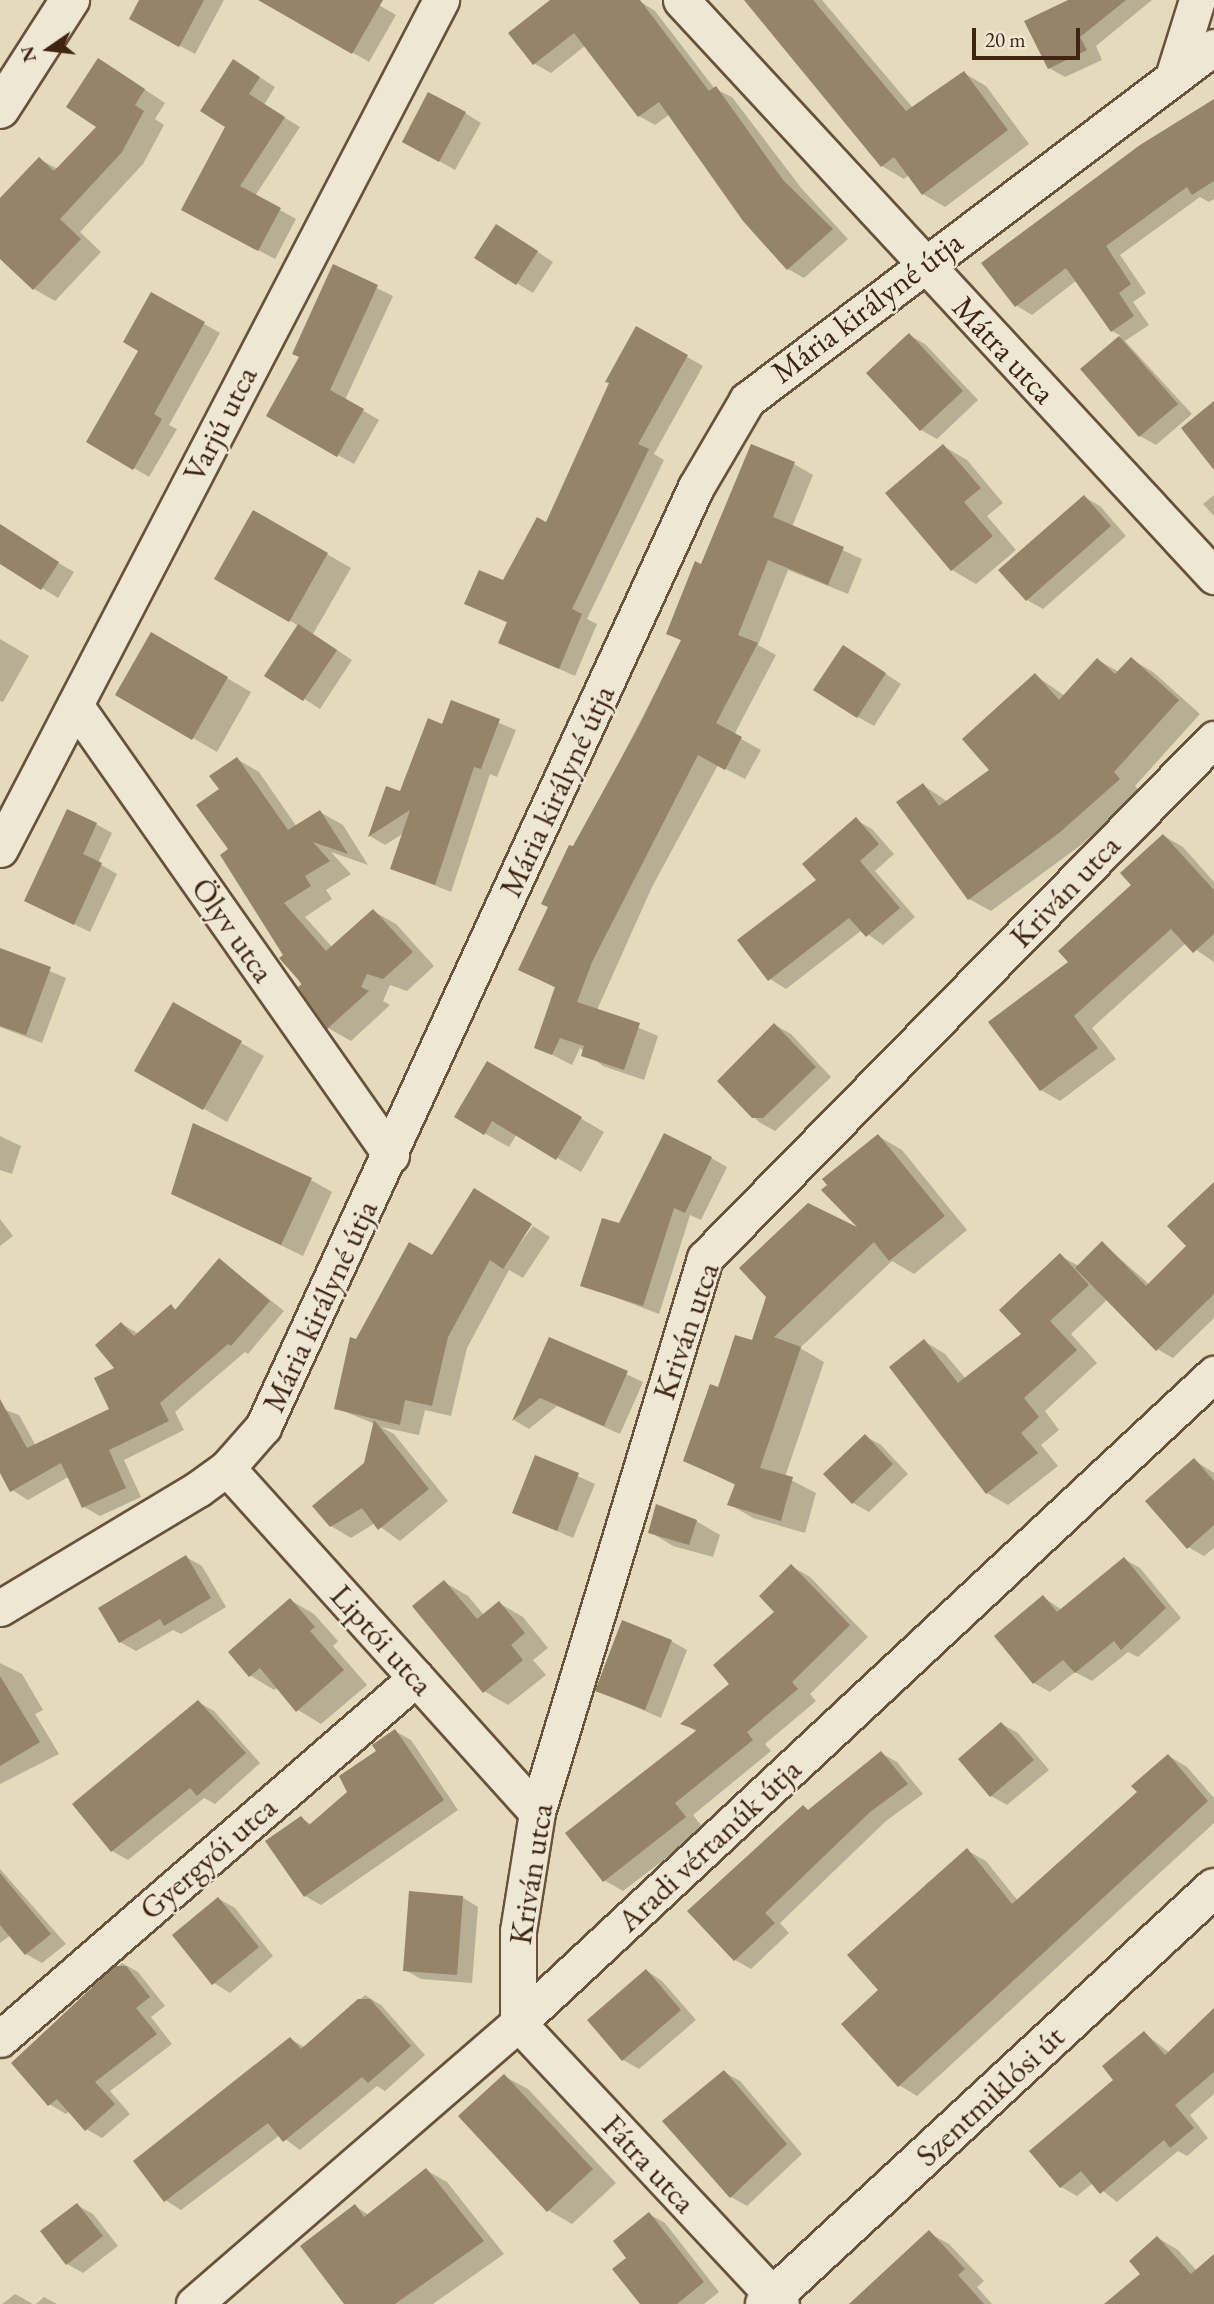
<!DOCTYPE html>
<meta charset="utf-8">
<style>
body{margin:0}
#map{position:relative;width:1214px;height:2304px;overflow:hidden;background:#e5dabc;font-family:"EB Garamond",serif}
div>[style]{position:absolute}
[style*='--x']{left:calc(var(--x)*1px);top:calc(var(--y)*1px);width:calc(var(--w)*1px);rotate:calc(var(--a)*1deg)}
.shadow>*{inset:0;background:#0003}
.building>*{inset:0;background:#95836a}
.roads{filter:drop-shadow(2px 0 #68523c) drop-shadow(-2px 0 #68523c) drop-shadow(0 2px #68523c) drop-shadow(0 -2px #68523c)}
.street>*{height:35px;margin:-17.5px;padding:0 17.5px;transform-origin:17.5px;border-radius:17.5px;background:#eee7d3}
.secondary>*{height:38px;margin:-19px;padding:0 19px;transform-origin:19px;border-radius:19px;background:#eee7d3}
span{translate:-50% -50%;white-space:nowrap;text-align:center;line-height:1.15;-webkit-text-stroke:5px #eee7d3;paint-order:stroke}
.street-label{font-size:32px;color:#3f2411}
.north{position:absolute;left:14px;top:14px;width:70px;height:70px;-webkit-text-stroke:5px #eee7d3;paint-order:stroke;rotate:256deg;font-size:19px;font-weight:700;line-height:28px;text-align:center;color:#3f2411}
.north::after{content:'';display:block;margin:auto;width:24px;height:32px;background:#3f2411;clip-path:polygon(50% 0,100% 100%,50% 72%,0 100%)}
.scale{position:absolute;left:972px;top:28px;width:108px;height:32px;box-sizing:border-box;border:4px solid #3f2411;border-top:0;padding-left:9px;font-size:21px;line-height:24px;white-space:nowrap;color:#3f2411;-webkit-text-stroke:5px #eee7d3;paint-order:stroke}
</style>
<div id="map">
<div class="shadow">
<i style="clip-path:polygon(141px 0,224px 0,195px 54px,131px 19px)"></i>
<i style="clip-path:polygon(289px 0,370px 0,396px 15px,369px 62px,282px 12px)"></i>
<i style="clip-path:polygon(553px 0,638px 0,655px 11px,715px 89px,732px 97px,802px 189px,848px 239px,804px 278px,788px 269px,745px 220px,670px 114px,655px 125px,639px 116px,586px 45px,551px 73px,535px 64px,510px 33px)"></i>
<i style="clip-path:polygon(745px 0,822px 0,913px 108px,964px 73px,986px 86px,1029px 144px,945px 207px,923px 194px,909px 175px,904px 179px,882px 166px)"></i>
<i style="clip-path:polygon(1072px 0,1152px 0,1096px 46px,1102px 60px,1065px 77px,1049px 68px)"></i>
<i style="clip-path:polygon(250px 71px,275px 87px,264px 105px,300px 127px,255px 196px,296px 219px,275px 259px,199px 218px)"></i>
<i style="clip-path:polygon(120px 73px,165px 103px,155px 119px,164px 125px,143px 164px,80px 232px,101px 252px,55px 301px,34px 289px,0 257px,0 201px,39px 159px,58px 169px,99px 127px)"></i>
<i style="clip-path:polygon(1214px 101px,1214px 199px,1209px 202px,1200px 197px,1120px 255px,1146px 293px,1133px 302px,1149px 325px,1125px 341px,1192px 414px,1156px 445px,1140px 436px,1083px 369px,1121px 336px,1112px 331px,1077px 280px,1032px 315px,1017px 306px,984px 263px)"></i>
<i style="clip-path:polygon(465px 113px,481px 123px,455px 170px,404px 141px)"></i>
<i style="clip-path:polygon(512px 235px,553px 262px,533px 293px,476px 258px)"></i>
<i style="clip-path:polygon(333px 267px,393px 296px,345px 400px,379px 420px,354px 464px,268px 416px,301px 357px)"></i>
<i style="clip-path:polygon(152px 294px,220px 333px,169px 425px,177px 429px,149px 477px,89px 441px,141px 350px)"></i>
<i style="clip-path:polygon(637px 328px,703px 366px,654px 454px,664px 460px,587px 619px,597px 624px,575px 676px,500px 642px,508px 623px,466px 603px,504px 582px,547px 525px)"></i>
<i style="clip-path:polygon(909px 335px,925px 344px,978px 400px,937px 439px,921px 430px)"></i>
<i style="clip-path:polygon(943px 446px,967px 460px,1003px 503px,987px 516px,1016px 550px,976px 584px,952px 570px)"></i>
<i style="clip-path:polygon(794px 464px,813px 475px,792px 527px,862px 559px,848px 594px,788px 570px,758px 645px,776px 655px,734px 735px,761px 750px,745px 779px,718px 765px,652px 887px,597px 1010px,658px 1036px,644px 1080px,603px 1066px,580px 1048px,572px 1065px,537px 1047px,556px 988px,540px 980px,550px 907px,574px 849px,682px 641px,668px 633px,702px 566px)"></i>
<i style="clip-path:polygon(1214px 495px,1214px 516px,1203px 504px)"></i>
<i style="clip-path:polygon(1084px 497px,1100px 506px,1126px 536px,1043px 609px,1027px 600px)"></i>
<i style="clip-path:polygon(254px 512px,351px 568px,313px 634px,352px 660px,320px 709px,267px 675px,299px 626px,217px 578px)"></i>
<i style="clip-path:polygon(0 529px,74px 572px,58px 598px,0 562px)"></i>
<i style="clip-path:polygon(151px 634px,251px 692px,217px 752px,117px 694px)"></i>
<i style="clip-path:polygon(0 639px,29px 656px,3px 702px,0 701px)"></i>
<i style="clip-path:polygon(859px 656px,901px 684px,874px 726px,858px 717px)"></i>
<i style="clip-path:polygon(1131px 659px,1153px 672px,1200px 714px,1135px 786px,1141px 792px,1081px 845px,991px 911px,969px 899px,923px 785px,948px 802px,992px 770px,1035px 675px,1065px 696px,1098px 660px,1119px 672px)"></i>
<i style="clip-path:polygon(452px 703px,516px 730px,497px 777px,490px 774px,451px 892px,392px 868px,404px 833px,385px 845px,370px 836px,387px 788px,401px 793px,443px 726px)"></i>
<i style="clip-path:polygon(237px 759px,259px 772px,297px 827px,320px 812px,343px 825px,368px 865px,331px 852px,351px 874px,326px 890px,332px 899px,305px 917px,333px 948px,373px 911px,396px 924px,434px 966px,407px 991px,390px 985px,383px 1001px,390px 1005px,351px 1041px,328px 1028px,222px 856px,230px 850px,221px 790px)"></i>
<i style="clip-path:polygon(856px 820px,872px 829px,894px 854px,875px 871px,915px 917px,883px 945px,862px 930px,786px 989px,770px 979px,819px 880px)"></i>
<i style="clip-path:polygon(96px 824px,112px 833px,98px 863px,117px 874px,90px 932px,26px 901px)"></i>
<i style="clip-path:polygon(1164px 836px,1183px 847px,1214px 882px,1214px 962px,1186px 943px,1092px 1028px,1116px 1059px,1060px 1101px,1041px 1090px,991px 1023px,1071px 963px,1134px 885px)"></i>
<i style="clip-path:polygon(0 950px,66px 978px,42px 1043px,0 1027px)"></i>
<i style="clip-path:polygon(173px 1004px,264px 1056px,227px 1122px,136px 1070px)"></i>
<i style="clip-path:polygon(775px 1025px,791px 1034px,831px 1077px,775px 1131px,759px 1122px,719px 1081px)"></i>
<i style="clip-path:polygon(487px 1063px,604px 1132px,581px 1172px,517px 1134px,509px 1147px,456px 1117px)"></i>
<i style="clip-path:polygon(0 1136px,21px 1146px,12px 1174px,0 1170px)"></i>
<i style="clip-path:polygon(878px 1136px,902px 1150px,967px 1230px,914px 1274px,892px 1261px,800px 1348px,824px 1362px,785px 1477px,816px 1493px,805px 1533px,753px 1518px,729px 1504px,737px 1486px,685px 1460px,719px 1389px,753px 1343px,864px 1233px)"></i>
<i style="clip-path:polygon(711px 1158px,727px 1167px,701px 1220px,690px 1215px,659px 1314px,583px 1285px,620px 1226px)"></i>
<i style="clip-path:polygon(311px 1180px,332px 1192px,303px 1256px,173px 1193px)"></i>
<i style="clip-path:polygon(1214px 1187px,1214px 1318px,1173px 1358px,1157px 1349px,1108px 1299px,1071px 1334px,1097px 1363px,1045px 1411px,1059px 1430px,1041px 1445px,1058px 1466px,1008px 1505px,987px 1493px,924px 1341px,945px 1354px,966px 1379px,1023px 1334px,1060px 1256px,1079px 1266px,1102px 1243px,1149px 1284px,1188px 1246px)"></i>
<i style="clip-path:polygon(0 1219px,13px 1236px,0 1246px)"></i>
<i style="clip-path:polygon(530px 1224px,500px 1270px,533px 1226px,550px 1237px,523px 1278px,509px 1270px,467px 1348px,451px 1416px,425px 1410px,419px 1435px,381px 1427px,394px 1434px,448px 1501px,400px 1541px,375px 1523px,351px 1538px,331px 1526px,366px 1464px,375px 1424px,336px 1408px,357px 1341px,432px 1257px)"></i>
<i style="clip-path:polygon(220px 1260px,284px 1311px,248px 1354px,245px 1352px,175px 1412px,184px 1430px,124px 1460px,141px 1497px,100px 1516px,84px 1507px,70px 1476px,28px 1500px,12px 1490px,0 1469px,0 1408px,19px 1415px,36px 1446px,111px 1410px,122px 1324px,139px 1334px,171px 1306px,177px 1310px)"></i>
<i style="clip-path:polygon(550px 1339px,643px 1382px,620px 1434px,557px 1406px,529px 1429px,514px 1420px)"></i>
<i style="clip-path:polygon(865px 1436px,881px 1445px,908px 1474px,869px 1512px,853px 1503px)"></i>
<i style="clip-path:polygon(536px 1457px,595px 1484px,573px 1538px,514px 1512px)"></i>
<i style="clip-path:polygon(1194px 1460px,1214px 1473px,1214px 1548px,1204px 1556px,1188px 1547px)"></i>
<i style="clip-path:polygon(696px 1521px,720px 1535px,713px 1557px,673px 1546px,650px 1532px)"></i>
<i style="clip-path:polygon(186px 1557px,202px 1566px,226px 1607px,181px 1634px,173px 1630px,136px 1651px,120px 1642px)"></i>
<i style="clip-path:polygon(1124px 1559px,1140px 1568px,1181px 1618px,1138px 1657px,1128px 1652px,1092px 1681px,1075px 1672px,1050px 1692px,1034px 1683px,1043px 1597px,1062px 1610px)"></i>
<i style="clip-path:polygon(791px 1566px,810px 1577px,868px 1637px,810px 1694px,816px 1701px,765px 1744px,771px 1751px,693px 1815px,704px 1829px,623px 1891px,604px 1880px,697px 1732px,683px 1723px,731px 1685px,777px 1612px)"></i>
<i style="clip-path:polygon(444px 1582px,468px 1596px,484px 1615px,499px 1603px,523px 1617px,548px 1648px,533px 1660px,546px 1675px,508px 1705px,484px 1691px)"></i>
<i style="clip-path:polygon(290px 1600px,314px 1614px,338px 1641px,333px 1646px,367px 1685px,321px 1724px,298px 1710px,278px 1687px,274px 1690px,251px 1676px,230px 1652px)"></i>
<i style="clip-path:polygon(671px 1641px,687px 1650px,661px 1718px,597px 1690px)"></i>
<i style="clip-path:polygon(0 1663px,22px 1674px,43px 1710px,35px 1714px,59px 1754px,0 1784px)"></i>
<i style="clip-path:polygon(198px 1702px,214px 1711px,260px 1763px,215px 1804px,204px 1798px,128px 1860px,112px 1851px)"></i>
<i style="clip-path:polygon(1002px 1724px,1018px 1733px,1049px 1770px,1007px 1805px,991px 1796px)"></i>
<i style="clip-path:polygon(395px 1731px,411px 1740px,458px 1810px,321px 1905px,305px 1896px,301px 1818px,312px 1825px,349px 1792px)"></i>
<i style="clip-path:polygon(881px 1753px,897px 1762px,923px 1794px,886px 1821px,780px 1923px,789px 1933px,751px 1969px,735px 1960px,803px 1807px,810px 1811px)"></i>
<i style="clip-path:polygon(1169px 1756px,1187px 1767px,1214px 1798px,1214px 1823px,917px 2096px,899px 2085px,880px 1991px,927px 1888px,925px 1885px,968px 1851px,986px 1861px,1018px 1901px,1139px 1793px)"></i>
<i style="clip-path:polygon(0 1869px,66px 1944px,42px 1963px,26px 1954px,11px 1935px,0 1943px)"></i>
<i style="clip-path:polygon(462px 1897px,478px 1907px,472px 1983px,421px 1979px,405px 1970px)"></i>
<i style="clip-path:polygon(219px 1899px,235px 1908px,273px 1956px,230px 1993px,214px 1983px)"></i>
<i style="clip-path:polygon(122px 1963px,138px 1972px,165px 2006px,151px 2017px,172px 2044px,110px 2091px,130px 2114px,102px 2138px,86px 2129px,70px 2110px,66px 2114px,49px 2104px,14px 2063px)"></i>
<i style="clip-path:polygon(647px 1971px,662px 1981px,696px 2020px,639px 2069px,623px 2060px)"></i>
<i style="clip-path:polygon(365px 1995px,381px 2005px,425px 2055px,385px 2091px,377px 2086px,300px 2150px,280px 2135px,181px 2210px,165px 2200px,290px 2039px,306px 2048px)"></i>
<i style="clip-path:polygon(1214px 2010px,1214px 2094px,1190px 2115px,1208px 2138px,1187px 2156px,1178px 2151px,1117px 2202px,1093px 2183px,1077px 2196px,1061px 2187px,1144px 2033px,1170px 2053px)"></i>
<i style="clip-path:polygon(724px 2072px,740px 2081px,802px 2154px,747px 2206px,731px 2197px)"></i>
<i style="clip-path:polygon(504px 2076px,528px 2089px,616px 2183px,572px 2224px,548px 2210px)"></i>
<i style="clip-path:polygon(426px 2170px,447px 2182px,504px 2254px,433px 2304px,346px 2304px,355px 2206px,369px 2215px)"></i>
<i style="clip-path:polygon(77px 2205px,93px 2214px,118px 2246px,83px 2273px,67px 2264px)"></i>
<i style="clip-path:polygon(649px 2214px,665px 2223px,719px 2292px,704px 2304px,642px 2304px,629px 2259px)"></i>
<i style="clip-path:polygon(929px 2233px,949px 2244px,984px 2281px,977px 2287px,992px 2304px,868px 2304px)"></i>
<i style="clip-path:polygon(1158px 2238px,1178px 2250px,1197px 2271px,1214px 2256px,1214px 2304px,1106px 2304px,1143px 2274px)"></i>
<i style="clip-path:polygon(15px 2294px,31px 2303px,32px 2304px,2px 2304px)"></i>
<i style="clip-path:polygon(44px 2297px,57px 2304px,36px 2304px)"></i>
</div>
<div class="building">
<i style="clip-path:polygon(139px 0,204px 0,179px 47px,129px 19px)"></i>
<i style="clip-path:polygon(258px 0,383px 0,352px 54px)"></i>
<i style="clip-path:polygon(550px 0,640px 0,709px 91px,716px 86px,783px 180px,833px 229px,787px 270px,743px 221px,659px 102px,638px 117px,574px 33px,533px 65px,508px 33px)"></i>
<i style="clip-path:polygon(744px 0,813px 0,906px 111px,964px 71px,1008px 130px,922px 195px,894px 157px,881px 167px)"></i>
<i style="clip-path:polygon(1068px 0,1126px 0,1080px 37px,1087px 50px,1048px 69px,1024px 21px)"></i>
<i style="clip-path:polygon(98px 58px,145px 89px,135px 105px,144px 111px,122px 152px,60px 219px,81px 239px,33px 290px,0 259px,0 198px,39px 157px,54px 171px,96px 127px,66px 107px)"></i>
<i style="clip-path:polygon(233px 59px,260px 77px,249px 94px,285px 117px,240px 186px,281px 208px,258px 251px,181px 210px,225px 127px,200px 111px)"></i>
<i style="clip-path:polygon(428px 92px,466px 112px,439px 162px,402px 142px)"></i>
<i style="clip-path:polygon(1214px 99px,1214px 181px,1192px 195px,1187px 187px,1106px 246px,1131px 284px,1119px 293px,1134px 316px,1111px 332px,1066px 268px,1015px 307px,981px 263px,1140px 145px)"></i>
<i style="clip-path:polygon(496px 224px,538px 251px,516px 285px,474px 258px)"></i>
<i style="clip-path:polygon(333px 264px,378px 285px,330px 390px,364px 409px,337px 457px,266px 416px,299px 357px,292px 354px)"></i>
<i style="clip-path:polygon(151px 292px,205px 322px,154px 414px,162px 419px,133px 470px,86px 442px,138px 351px,123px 342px)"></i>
<i style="clip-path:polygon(636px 326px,688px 355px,638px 444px,649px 449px,572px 609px,582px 614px,559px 669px,498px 643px,507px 622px,464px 604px,479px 570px,503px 580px,537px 517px,546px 522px,609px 383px,605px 382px)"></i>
<i style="clip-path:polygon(909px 333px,963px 391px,920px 431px,866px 373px)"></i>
<i style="clip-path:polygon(1119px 336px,1178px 404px,1139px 437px,1080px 369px)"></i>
<i style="clip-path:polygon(1214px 401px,1214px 470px,1181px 428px)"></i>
<i style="clip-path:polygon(751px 444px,795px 462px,773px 517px,844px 547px,828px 585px,768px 560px,738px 635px,758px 643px,716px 723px,742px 737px,725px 770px,698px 755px,592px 962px,577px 1002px,640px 1023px,624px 1070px,581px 1056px,584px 1046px,560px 1038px,552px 1055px,534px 1048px,555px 987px,518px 970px,548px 907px,541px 904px,569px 845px,573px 846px,640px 724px,681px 640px,666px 634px,695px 561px,701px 564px)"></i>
<i style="clip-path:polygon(943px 444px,981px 488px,964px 502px,993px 536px,951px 571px,885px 493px)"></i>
<i style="clip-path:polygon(1084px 495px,1111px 526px,1026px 601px,998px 570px)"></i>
<i style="clip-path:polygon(253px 510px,328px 553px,289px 622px,214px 579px)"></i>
<i style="clip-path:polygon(0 524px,59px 562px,41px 590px,0 564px)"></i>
<i style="clip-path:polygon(298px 624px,337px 650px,303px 701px,264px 676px)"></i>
<i style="clip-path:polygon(151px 632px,228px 677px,192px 740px,115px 695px)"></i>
<i style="clip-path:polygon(843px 645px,886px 673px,857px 718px,813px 690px)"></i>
<i style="clip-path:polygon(1131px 657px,1179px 700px,1114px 772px,1120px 779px,1059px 833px,968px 900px,896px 802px,923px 783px,939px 806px,989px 770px,962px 739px,1035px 673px,1059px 700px,1097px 658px,1115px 674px)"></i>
<i style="clip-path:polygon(451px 700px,500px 719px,481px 769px,474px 767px,435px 885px,390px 869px,410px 810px,368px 837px,386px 786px,400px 791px,428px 718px,442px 724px)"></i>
<i style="clip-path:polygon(237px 757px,288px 830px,320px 810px,348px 854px,313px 842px,330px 861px,305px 876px,311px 886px,284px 903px,326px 951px,373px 909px,413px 952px,383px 979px,367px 974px,361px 987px,369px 991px,327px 1029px,298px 987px,302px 984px,279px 958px,283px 955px,220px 855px,228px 849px,196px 805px,219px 789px,209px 776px)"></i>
<i style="clip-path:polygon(67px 809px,97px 823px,83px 854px,102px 863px,74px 925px,24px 901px)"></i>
<i style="clip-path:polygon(856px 817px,879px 844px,860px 861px,900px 908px,866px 937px,849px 918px,768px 981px,737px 940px,816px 880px,802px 864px)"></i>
<i style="clip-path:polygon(1163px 834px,1214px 890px,1214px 934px,1193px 953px,1171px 929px,1074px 1016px,1098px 1048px,1040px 1091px,988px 1022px,1068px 962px,1058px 951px,1131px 885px,1120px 873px)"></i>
<i style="clip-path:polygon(0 948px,51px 967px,26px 1035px,0 1026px)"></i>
<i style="clip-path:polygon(173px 1002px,242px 1041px,203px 1110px,134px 1071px)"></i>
<i style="clip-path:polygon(774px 1023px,816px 1067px,763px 1118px,752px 1118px,717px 1081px)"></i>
<i style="clip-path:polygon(487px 1061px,582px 1117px,556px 1160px,492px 1121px,484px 1135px,454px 1117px)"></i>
<i style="clip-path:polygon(193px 1123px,312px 1178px,281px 1245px,171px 1194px)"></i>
<i style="clip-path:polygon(664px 1133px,712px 1157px,685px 1213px,674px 1208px,643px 1306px,580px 1286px,602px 1218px,619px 1223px)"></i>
<i style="clip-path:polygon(878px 1134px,945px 1216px,889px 1261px,874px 1242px,774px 1337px,801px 1347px,760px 1468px,793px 1477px,781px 1521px,727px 1505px,735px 1484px,683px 1461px,710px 1384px,718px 1387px,735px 1335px,752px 1340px,766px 1297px,739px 1268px,808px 1203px,857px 1227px,821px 1190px,827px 1185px,822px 1179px)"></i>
<i style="clip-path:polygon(1214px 1182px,1214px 1294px,1156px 1351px,1075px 1268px,1102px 1241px,1146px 1286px,1186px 1246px,1167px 1226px)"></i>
<i style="clip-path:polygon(474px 1188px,532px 1224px,503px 1269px,490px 1260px,448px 1337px,432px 1406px,405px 1400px,400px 1425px,334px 1409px,350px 1337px,356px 1339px,409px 1242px,432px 1255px)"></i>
<i style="clip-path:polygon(1060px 1253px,1089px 1285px,1050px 1321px,1077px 1350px,1024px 1398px,1039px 1417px,1021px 1433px,1038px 1453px,986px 1494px,889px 1367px,924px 1339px,958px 1383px,1021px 1334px,999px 1310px)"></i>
<i style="clip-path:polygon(219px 1258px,270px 1301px,231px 1346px,228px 1344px,160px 1403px,169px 1421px,109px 1450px,126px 1488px,82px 1508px,61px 1463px,10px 1492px,0 1473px,0 1399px,27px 1448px,109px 1409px,94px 1378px,114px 1368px,95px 1345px,121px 1322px,134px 1336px,171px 1304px,175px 1310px)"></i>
<i style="clip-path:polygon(549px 1337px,628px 1371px,604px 1426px,540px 1398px,512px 1421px)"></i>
<i style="clip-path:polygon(374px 1420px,429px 1489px,378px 1530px,362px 1508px,330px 1527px,312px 1506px,364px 1463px)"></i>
<i style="clip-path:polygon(865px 1434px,893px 1464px,852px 1504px,823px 1474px)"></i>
<i style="clip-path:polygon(535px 1455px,579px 1473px,557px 1531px,512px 1513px)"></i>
<i style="clip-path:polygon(1194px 1458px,1214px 1481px,1214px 1525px,1187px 1549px,1145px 1501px)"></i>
<i style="clip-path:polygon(656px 1504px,697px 1520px,689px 1545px,648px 1533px)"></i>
<i style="clip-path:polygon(186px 1555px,211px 1598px,164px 1626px,160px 1619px,119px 1643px,98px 1608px)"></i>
<i style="clip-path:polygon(1124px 1557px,1166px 1608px,1121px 1650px,1114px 1641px,1075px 1673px,1063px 1660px,1033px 1684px,994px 1636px,1043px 1595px,1057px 1612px)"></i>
<i style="clip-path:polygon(791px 1564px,850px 1625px,792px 1682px,798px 1689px,747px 1732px,753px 1740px,675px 1803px,686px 1817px,603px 1882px,565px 1833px,697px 1730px,680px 1724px,729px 1684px,713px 1665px,774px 1612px,759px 1596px)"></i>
<i style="clip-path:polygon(444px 1580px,477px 1619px,499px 1601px,525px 1633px,511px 1645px,523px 1660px,483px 1693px,412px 1606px)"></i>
<i style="clip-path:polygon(290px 1598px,315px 1627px,310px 1631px,344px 1670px,296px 1712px,260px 1668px,249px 1677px,228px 1652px)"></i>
<i style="clip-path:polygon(622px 1620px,672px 1640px,645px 1710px,595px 1691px)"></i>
<i style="clip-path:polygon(0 1676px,40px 1742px,0 1766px)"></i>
<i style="clip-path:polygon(198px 1700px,246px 1753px,197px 1796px,190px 1788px,111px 1852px,72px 1804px)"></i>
<i style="clip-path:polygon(1001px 1722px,1034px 1760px,990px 1797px,958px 1759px)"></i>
<i style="clip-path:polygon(395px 1729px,444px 1800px,304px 1897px,265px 1841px,301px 1816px,309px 1825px,347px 1792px,339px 1776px,376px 1751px,372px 1745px)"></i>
<i style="clip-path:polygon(881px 1751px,908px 1784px,870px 1812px,765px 1913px,775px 1923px,734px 1961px,687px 1911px,803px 1805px,808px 1810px)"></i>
<i style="clip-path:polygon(1168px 1754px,1208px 1801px,898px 2087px,841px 2024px,878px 1990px,847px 1955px,967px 1848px,1012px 1904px,1137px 1792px,1131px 1786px)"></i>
<i style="clip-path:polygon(0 1873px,51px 1934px,25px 1955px,0 1925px)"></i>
<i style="clip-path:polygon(409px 1891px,463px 1896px,457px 1975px,403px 1971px)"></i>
<i style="clip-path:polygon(218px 1897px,259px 1947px,212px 1985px,172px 1935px)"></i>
<i style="clip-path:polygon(115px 1966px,126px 1966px,150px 1997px,136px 2008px,157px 2034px,95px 2082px,115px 2104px,85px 2131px,57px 2099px,48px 2106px,11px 2063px)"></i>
<i style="clip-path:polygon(646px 1969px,681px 2010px,622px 2061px,587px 2020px)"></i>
<i style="clip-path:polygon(358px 1999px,370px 1999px,411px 2046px,368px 2083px,362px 2077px,283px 2142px,268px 2123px,164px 2202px,133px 2161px,290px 2037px,301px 2049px)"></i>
<i style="clip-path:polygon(1214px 2008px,1214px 2072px,1175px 2105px,1194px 2128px,1170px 2148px,1164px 2140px,1100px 2194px,1081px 2171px,1060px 2188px,1029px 2151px,1113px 2080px,1102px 2066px,1144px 2031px,1165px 2055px)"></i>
<i style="clip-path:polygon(724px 2070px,787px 2144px,730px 2198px,662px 2121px)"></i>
<i style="clip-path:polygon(504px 2074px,593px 2169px,547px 2212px,458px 2116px)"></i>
<i style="clip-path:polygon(426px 2168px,484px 2241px,395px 2304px,344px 2304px,300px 2246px,355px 2204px,364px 2217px)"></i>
<i style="clip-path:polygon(77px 2203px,103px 2236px,66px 2265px,40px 2231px)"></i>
<i style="clip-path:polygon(649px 2212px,704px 2282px,677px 2304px,640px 2304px,612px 2269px,626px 2258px,613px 2241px)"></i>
<i style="clip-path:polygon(929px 2230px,965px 2269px,958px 2275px,984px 2304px,849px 2304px)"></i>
<i style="clip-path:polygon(1157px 2236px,1191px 2274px,1214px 2254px,1214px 2304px,1104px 2304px,1140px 2274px,1129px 2261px)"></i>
</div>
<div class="roads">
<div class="street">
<i style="--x:681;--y:0;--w:785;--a:47.22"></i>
<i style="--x:1173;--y:77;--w:81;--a:-72.7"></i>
<i style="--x:75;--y:705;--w:550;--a:54.92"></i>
<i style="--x:0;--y:849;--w:957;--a:-62.55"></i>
<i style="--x:227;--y:1468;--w:463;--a:48"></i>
<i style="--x:0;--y:1608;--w:231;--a:-31"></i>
<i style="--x:198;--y:1489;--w:36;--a:-36"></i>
<i style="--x:227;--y:1468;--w:55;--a:-48.7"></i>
<i style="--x:263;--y:1427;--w:1035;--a:-65.27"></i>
<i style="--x:696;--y:487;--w:101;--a:-59.6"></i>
<i style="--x:747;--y:400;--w:585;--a:-37.09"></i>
<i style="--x:0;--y:2039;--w:551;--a:-40.95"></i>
<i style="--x:194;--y:2304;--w:429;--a:-40.9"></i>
<i style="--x:518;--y:2023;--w:952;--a:-43"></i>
<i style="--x:781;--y:2304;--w:385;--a:-133.1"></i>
<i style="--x:518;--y:2023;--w:92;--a:-90"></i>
<i style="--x:518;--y:1931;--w:121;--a:-80.9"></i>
<i style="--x:537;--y:1812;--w:579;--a:-73.13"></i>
<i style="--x:705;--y:1258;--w:727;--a:-45.56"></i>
</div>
<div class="secondary">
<i style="--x:0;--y:109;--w:130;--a:-57.3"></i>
<i style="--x:765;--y:2304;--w:612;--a:-42.82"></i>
</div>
</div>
<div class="street-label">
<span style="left:867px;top:307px;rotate:-37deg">Mária királyné útja</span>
<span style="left:1004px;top:350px;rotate:47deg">Mátra utca</span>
<span style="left:220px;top:424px;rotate:-63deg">Varjú utca</span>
<span style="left:557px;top:791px;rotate:-65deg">Mária királyné útja</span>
<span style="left:1065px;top:891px;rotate:-46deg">Kriván utca</span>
<span style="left:233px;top:930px;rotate:55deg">Ölyv utca</span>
<span style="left:320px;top:1306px;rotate:-65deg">Mária királyné útja</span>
<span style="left:686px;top:1331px;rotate:-71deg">Kriván utca</span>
<span style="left:382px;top:1640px;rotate:48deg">Liptói utca</span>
<span style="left:709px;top:1845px;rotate:-43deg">Aradi vértanúk útja</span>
<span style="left:208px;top:1858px;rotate:-41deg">Gyergyói utca</span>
<span style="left:531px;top:1874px;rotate:-81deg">Kriván utca</span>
<span style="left:990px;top:2096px;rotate:-43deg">Szentmiklósi út</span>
<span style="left:649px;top:2164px;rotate:47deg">Fátra utca</span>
</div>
<div class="north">N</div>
<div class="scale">20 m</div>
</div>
